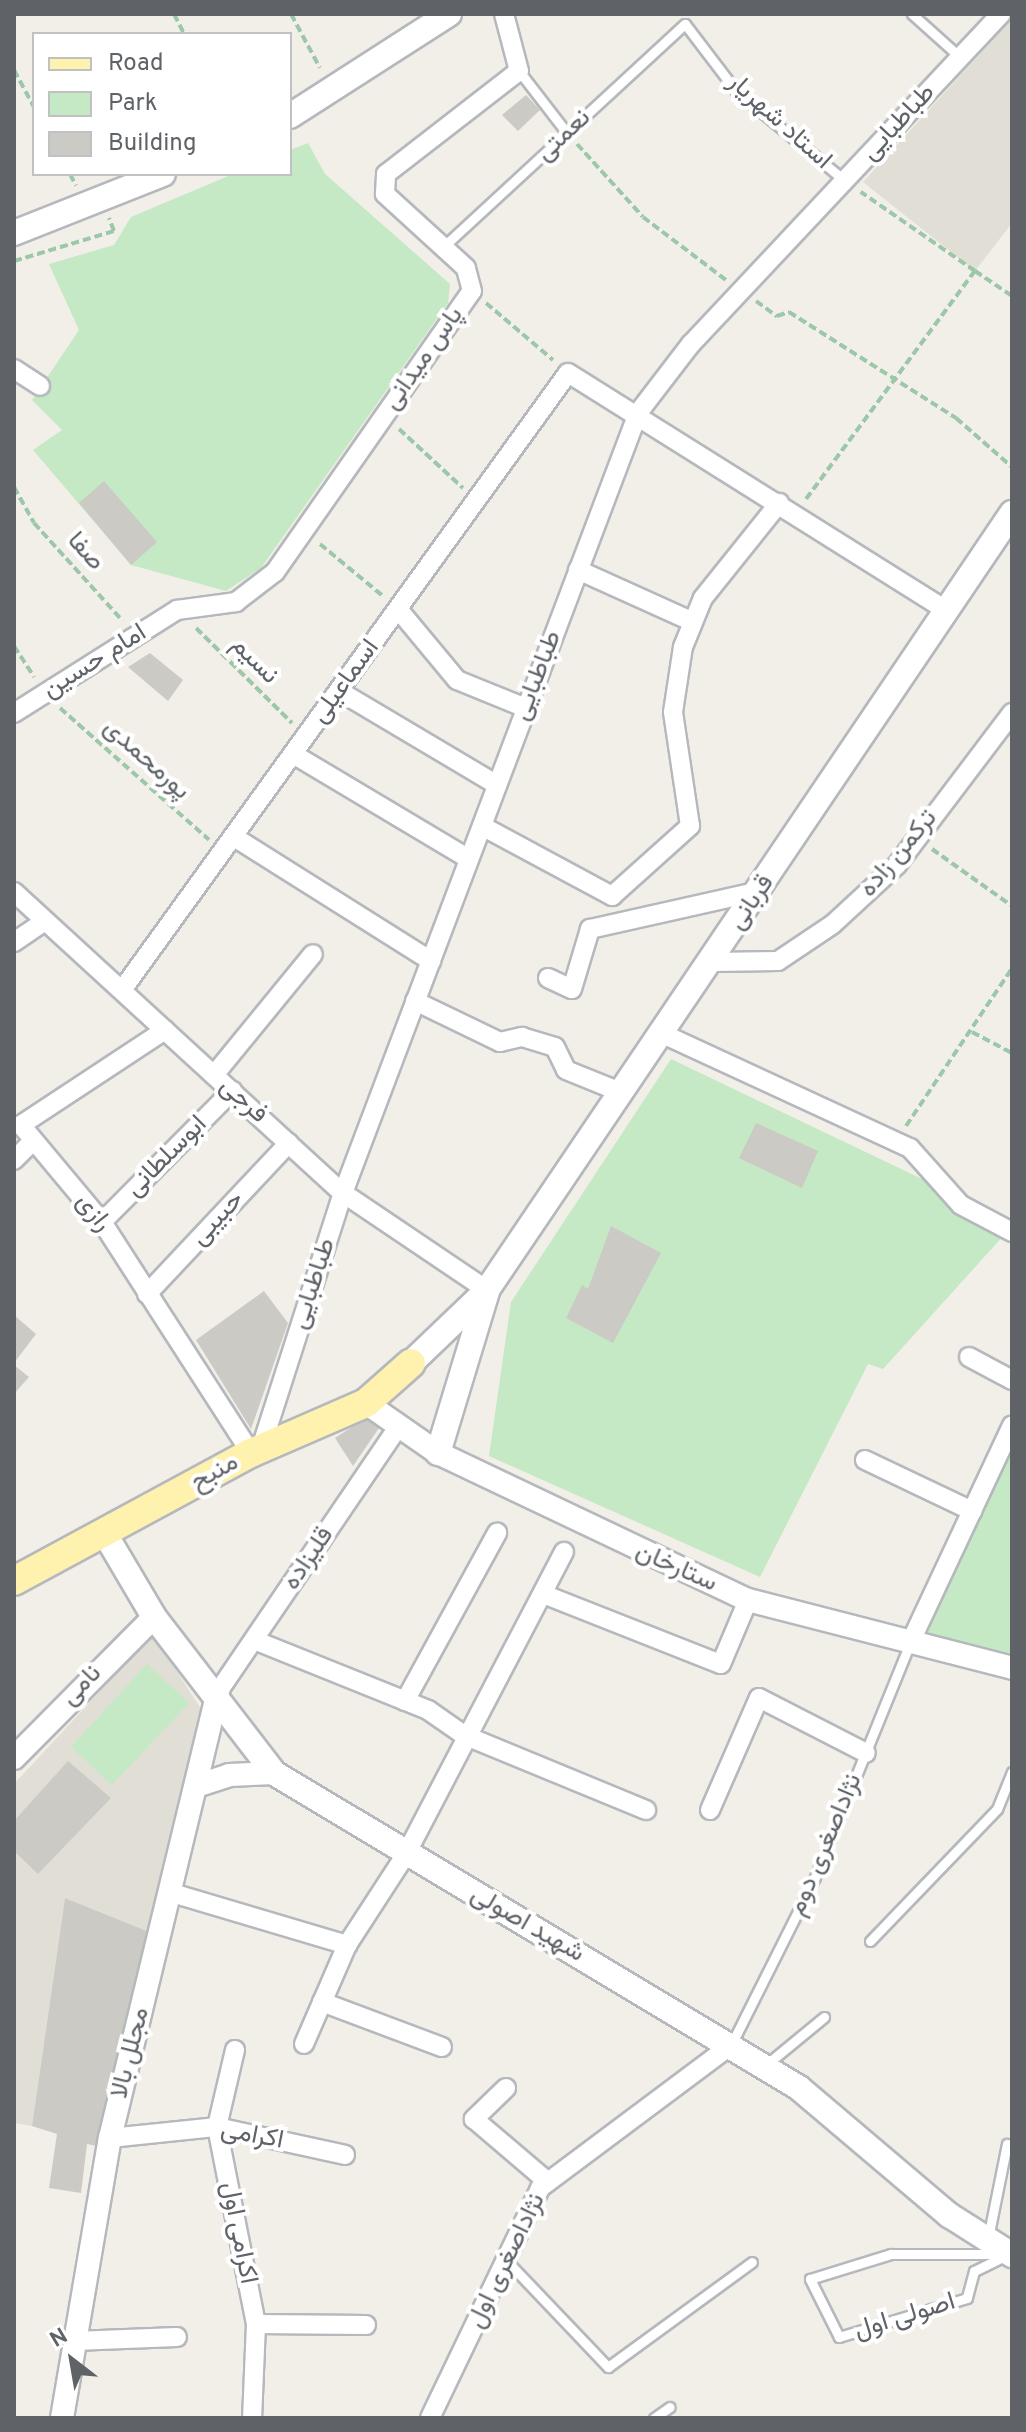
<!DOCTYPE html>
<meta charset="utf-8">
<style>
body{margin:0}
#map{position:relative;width:1026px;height:2432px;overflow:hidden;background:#f1efe8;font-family:Overpass,Vazirmatn,sans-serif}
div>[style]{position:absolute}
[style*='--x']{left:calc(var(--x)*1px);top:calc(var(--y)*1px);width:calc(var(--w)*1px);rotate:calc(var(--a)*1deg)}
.education>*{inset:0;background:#e1ded6}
.green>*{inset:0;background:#c5e8c5}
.building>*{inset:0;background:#cccac5}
.path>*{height:4px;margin-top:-2px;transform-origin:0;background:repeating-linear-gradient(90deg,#9cc7a9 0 8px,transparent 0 12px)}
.roads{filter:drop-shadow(2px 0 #b5b8bc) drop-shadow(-2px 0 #b5b8bc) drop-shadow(0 2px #b5b8bc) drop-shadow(0 -2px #b5b8bc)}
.service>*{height:9px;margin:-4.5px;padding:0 4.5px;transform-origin:4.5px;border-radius:4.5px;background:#fff}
.minor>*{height:18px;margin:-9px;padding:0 9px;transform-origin:9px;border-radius:9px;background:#fff}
.tertiary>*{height:22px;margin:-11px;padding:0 11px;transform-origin:11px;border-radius:11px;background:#fff}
.secondary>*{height:24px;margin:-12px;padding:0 12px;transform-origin:12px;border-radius:12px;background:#fff}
.primary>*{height:28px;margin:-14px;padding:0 14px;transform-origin:14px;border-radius:14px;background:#fff2af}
span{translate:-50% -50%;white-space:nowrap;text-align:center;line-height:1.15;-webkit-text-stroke:8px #fff;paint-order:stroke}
.street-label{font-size:26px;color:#5f6368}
.frame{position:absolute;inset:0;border:16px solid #5f6368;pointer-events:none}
.legend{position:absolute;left:32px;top:32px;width:260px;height:144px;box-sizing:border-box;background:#fff;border:2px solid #bfc1c3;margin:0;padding:10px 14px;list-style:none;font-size:24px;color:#5f6368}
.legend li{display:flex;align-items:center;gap:16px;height:40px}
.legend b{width:40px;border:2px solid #bfc1c3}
.north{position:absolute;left:32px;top:2320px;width:80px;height:80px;-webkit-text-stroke:6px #fff;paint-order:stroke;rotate:329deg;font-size:22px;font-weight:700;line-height:32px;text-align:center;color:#5f6368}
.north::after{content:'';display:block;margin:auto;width:28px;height:36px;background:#5f6368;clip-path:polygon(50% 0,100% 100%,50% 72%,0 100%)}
</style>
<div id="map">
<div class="education">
<i style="clip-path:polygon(1012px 19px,1012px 223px,975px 271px,863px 182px)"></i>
<i style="clip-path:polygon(153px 1634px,203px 1712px,147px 1931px,65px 1898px,32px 2126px,14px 2123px,14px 1784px)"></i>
</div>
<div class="green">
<i style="clip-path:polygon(308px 143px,325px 174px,450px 284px,448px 303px,261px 568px,226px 591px,131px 565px,33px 450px,62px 430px,32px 400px,79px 330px,49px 264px,114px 245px,131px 217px,233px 174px,290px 174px,290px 150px)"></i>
<i style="clip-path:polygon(671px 1059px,922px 1179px,1005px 1234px,883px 1369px,868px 1364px,760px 1577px,489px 1456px,511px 1302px)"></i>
<i style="clip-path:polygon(1012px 1447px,1012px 1657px,927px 1634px)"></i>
<i style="clip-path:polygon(147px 1664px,189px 1703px,112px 1785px,71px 1747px)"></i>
</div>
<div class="building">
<i style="clip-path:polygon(526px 95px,540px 110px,518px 131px,502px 115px)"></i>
<i style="clip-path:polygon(104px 481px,157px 542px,131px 565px,79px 503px)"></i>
<i style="clip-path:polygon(150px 653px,183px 680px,168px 701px,128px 667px)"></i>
<i style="clip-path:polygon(756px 1123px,818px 1151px,802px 1188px,739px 1158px)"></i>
<i style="clip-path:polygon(611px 1226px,661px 1253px,613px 1343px,566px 1318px,582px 1285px,588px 1289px)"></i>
<i style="clip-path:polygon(264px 1291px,288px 1323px,251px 1429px,196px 1340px)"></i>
<i style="clip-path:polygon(14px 1315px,36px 1334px,14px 1363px)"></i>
<i style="clip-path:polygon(14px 1365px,29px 1377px,14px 1394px)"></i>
<i style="clip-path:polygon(372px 1414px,381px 1425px,353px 1466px,335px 1438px)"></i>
<i style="clip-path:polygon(68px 1761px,111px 1798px,38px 1874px,14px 1851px,14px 1821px)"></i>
<i style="clip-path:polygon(65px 1898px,147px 1931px,97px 2146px,87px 2144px,81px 2193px,49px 2188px,57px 2134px,32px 2126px)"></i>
</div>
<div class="path">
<i style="--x:174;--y:14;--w:22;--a:63"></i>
<i style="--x:291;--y:14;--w:61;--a:61.8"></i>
<i style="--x:14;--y:70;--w:42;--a:61.6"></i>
<i style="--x:577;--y:144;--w:98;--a:47.9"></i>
<i style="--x:643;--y:217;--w:104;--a:37.2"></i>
<i style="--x:70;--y:174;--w:13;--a:63"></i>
<i style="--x:14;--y:261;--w:104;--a:-16.7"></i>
<i style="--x:114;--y:231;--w:14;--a:-111"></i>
<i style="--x:975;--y:271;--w:45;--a:34"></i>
<i style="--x:756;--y:301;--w:26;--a:36"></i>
<i style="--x:777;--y:316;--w:13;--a:-18"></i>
<i style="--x:789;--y:312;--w:198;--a:32.4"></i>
<i style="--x:956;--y:418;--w:74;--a:41.2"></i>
<i style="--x:486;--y:303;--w:88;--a:40.4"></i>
<i style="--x:399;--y:429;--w:87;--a:42.7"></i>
<i style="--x:14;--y:487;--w:41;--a:60.9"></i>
<i style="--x:34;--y:523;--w:132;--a:47.8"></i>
<i style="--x:806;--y:499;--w:284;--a:-53.5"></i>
<i style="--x:975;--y:271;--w:139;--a:-145.3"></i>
<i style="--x:320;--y:544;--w:83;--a:39.6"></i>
<i style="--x:196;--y:628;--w:135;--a:44.7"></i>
<i style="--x:14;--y:646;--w:37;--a:57"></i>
<i style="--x:60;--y:708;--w:199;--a:41.5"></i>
<i style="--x:932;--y:849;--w:98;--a:35.5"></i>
<i style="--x:972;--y:1032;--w:45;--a:27.7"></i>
<i style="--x:906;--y:1126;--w:190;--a:-56.1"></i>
</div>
<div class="roads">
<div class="service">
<i style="--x:912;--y:14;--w:64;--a:41.9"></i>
<i style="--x:519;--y:71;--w:78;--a:52.3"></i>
<i style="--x:443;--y:247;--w:329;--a:-42.7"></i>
<i style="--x:685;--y:24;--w:84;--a:52.7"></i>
<i style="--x:736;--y:91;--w:141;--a:39.5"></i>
<i style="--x:870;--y:1941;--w:183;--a:-46.1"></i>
<i style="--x:997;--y:1809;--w:40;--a:-68"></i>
<i style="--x:731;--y:2045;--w:188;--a:-63.4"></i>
<i style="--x:815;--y:1877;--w:255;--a:-67.9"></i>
<i style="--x:767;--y:2064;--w:74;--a:-39.5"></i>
<i style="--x:988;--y:2238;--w:96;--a:-78.6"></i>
<i style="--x:891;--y:2254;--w:118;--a:0"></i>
<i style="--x:1009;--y:2254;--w:39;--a:154"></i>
<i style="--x:974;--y:2271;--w:28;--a:105"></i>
<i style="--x:967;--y:2298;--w:134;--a:163.1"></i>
<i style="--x:839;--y:2337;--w:65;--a:-116.6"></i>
<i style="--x:810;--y:2279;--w:85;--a:-17.2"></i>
<i style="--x:506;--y:2260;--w:148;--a:46.4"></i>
<i style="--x:608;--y:2367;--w:178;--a:-36.1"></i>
<i style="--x:654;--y:2418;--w:19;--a:-35"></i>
</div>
<div class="minor">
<i style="--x:14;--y:369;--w:31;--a:33"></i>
<i style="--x:578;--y:570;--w:126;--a:24.3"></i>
<i style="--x:398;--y:609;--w:92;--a:50.3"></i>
<i style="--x:457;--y:680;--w:74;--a:22.1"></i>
<i style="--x:339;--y:691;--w:184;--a:30.7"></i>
<i style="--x:14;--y:713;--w:193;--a:-32.3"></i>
<i style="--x:177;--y:610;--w:60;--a:-7.7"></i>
<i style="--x:236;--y:602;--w:49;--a:-37.6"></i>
<i style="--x:275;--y:572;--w:343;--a:-55"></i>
<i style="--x:472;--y:291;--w:24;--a:-105"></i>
<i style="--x:466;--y:268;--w:110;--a:-137.6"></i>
<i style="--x:385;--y:194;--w:20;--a:-87"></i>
<i style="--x:386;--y:174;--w:168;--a:-37.8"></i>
<i style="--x:519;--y:71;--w:59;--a:-104.7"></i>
<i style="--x:293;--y:754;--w:205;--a:30.8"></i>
<i style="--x:482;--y:826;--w:148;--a:28.3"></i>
<i style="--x:612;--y:896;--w:105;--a:-41.9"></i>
<i style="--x:690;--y:826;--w:115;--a:-98.5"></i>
<i style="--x:673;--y:712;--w:66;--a:-81.3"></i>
<i style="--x:683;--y:647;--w:53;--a:-67.8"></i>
<i style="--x:703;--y:598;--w:122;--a:-51.3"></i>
<i style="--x:234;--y:837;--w:233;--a:32.2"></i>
<i style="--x:14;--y:892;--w:446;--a:42.5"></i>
<i style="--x:343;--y:1193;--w:174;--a:34"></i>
<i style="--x:14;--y:942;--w:36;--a:-34"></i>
<i style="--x:712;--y:962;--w:66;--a:-0.9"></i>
<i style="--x:778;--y:961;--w:66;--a:-33.9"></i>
<i style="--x:833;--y:924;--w:87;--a:-42.7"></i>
<i style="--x:897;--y:865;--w:191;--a:-52.9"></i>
<i style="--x:548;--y:978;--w:26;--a:25"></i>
<i style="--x:572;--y:989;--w:63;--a:-73.3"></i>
<i style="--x:590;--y:929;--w:174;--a:-12.6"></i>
<i style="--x:122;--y:990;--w:761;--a:-54.14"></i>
<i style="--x:568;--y:373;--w:448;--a:32.1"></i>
<i style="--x:415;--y:1001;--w:94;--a:25.8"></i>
<i style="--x:500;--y:1042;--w:23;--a:-13"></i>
<i style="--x:522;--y:1037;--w:34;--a:17"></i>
<i style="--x:555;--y:1047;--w:25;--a:64"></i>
<i style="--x:566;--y:1070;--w:61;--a:22"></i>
<i style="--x:165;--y:1030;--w:173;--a:146.6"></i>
<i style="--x:21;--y:1125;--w:126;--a:50.1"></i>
<i style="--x:102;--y:1222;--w:275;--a:57.2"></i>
<i style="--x:663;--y:1034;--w:272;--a:24.8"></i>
<i style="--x:910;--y:1148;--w:76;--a:48.2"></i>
<i style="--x:961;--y:1205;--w:58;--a:27.9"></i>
<i style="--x:214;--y:1075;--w:156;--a:-50.7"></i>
<i style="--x:14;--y:1160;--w:27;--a:-45"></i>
<i style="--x:102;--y:1222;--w:185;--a:-45.2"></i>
<i style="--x:147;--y:1294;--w:207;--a:-46.8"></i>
<i style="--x:969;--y:1357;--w:49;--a:28.1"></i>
<i style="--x:261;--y:1448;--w:268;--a:-72.2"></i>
<i style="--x:343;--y:1193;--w:834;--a:-69.28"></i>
<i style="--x:638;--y:413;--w:87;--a:-52.5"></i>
<i style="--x:691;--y:344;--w:453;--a:-46.8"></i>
<i style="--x:865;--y:1460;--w:119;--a:25.5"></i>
<i style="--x:543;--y:1594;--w:191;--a:21.5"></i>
<i style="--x:721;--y:1664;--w:69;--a:-67.1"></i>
<i style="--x:254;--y:1640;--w:188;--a:21.9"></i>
<i style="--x:428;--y:1710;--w:44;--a:34.8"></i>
<i style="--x:464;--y:1735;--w:197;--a:22.4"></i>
<i style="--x:911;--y:1641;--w:238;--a:-64.9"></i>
<i style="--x:218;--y:1692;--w:322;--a:-55.8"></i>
<i style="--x:405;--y:1701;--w:192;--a:-61.3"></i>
<i style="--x:710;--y:1810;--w:122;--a:-66.4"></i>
<i style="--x:759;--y:1698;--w:120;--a:27.2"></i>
<i style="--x:172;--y:1893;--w:183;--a:16.5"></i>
<i style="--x:322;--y:2002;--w:128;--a:20.6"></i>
<i style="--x:304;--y:2044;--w:108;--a:-66.5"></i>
<i style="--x:347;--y:1945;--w:108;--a:-57"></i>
<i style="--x:406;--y:1854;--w:341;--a:-62.4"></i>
<i style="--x:235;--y:2050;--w:79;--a:103.2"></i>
<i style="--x:217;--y:2127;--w:201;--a:78.8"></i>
<i style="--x:256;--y:2324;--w:94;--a:92.4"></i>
<i style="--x:506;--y:2088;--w:45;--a:135.9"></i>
<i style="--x:474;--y:2119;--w:97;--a:40.4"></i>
<i style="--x:110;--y:2138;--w:108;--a:-5.9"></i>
<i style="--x:217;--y:2127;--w:131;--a:12.3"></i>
<i style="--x:256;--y:2324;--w:110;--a:0.5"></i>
<i style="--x:74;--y:2341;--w:103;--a:-2.2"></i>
<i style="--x:430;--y:2418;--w:255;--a:-64.4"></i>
<i style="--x:540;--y:2188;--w:239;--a:-36.8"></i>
</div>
<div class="tertiary">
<i style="--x:366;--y:1403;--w:88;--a:34.8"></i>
<i style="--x:438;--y:1453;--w:343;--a:25.4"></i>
<i style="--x:748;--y:1600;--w:273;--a:14.4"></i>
<i style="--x:14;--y:1758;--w:199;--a:-45.2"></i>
<i style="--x:196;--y:1786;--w:35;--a:-18"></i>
<i style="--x:229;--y:1775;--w:45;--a:-2.5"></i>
<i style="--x:62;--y:2418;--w:284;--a:-80.3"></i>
<i style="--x:110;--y:2138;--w:459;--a:-76.4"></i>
</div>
<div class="secondary">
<i style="--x:290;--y:116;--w:189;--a:-32.7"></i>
<i style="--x:14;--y:233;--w:160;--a:-21.6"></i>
<i style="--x:411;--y:1363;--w:105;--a:-43.8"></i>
<i style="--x:487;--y:1290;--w:938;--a:-55.95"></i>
<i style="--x:438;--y:1453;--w:168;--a:-73.1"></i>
<i style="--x:105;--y:1534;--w:96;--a:59.4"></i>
<i style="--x:154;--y:1617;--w:197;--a:52.4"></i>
<i style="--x:274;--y:1773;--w:612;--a:30.96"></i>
<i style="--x:799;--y:2088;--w:197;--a:40.3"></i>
<i style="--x:949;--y:2215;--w:75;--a:32.4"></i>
</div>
<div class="primary">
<i style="--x:14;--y:1581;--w:269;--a:-28.4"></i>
<i style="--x:251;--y:1453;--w:125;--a:-23.5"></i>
<i style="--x:366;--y:1403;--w:60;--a:-41.6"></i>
</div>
</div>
<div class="street-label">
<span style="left:779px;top:122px;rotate:42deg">استاد شهریار</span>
<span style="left:899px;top:123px;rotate:-47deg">طباطبایی</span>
<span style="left:564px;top:136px;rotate:-43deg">نعمتی</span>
<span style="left:424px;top:359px;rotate:-55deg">پاس میدانی</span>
<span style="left:85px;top:552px;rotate:48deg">صفا</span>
<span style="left:254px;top:661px;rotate:45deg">نسیم</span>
<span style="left:95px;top:662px;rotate:-32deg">امام حسین</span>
<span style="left:538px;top:676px;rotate:-69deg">طباطبایی</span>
<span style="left:346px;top:682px;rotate:-54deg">اسماعیلی</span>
<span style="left:146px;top:760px;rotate:42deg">پورمحمدی</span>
<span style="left:899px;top:854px;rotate:-50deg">ترکمن زاده</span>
<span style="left:752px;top:903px;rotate:-56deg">قربانی</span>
<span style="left:243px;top:1101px;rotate:42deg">فرجی</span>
<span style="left:167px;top:1157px;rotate:-45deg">ابوسلطانی</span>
<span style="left:93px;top:1213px;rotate:52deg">رازی</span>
<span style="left:218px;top:1219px;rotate:-47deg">حبیبی</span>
<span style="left:314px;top:1284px;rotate:-72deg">طباطبایی</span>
<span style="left:215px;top:1473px;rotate:-29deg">منبح</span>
<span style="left:309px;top:1559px;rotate:-56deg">قلیزاده</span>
<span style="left:676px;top:1568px;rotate:24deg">ستارخان</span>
<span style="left:82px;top:1686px;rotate:-46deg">نامی</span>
<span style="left:826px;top:1845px;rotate:-67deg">نژاداصغری دوم</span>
<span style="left:527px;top:1925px;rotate:30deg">شهید اصولی</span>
<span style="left:131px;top:2053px;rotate:-76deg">مجلل بالا</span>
<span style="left:252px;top:2136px;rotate:11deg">اکرامی</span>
<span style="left:238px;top:2233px;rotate:79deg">اکرامی اول</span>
<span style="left:507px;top:2261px;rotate:-64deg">نژاداصغری اول</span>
<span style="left:905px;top:2317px;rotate:-17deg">اصولی اول</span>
</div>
<div class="frame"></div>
<ul class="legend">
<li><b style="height:10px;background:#fff2af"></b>Road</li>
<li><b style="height:22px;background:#c5e8c5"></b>Park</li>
<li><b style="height:22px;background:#cccac5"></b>Building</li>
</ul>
<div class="north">N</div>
</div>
